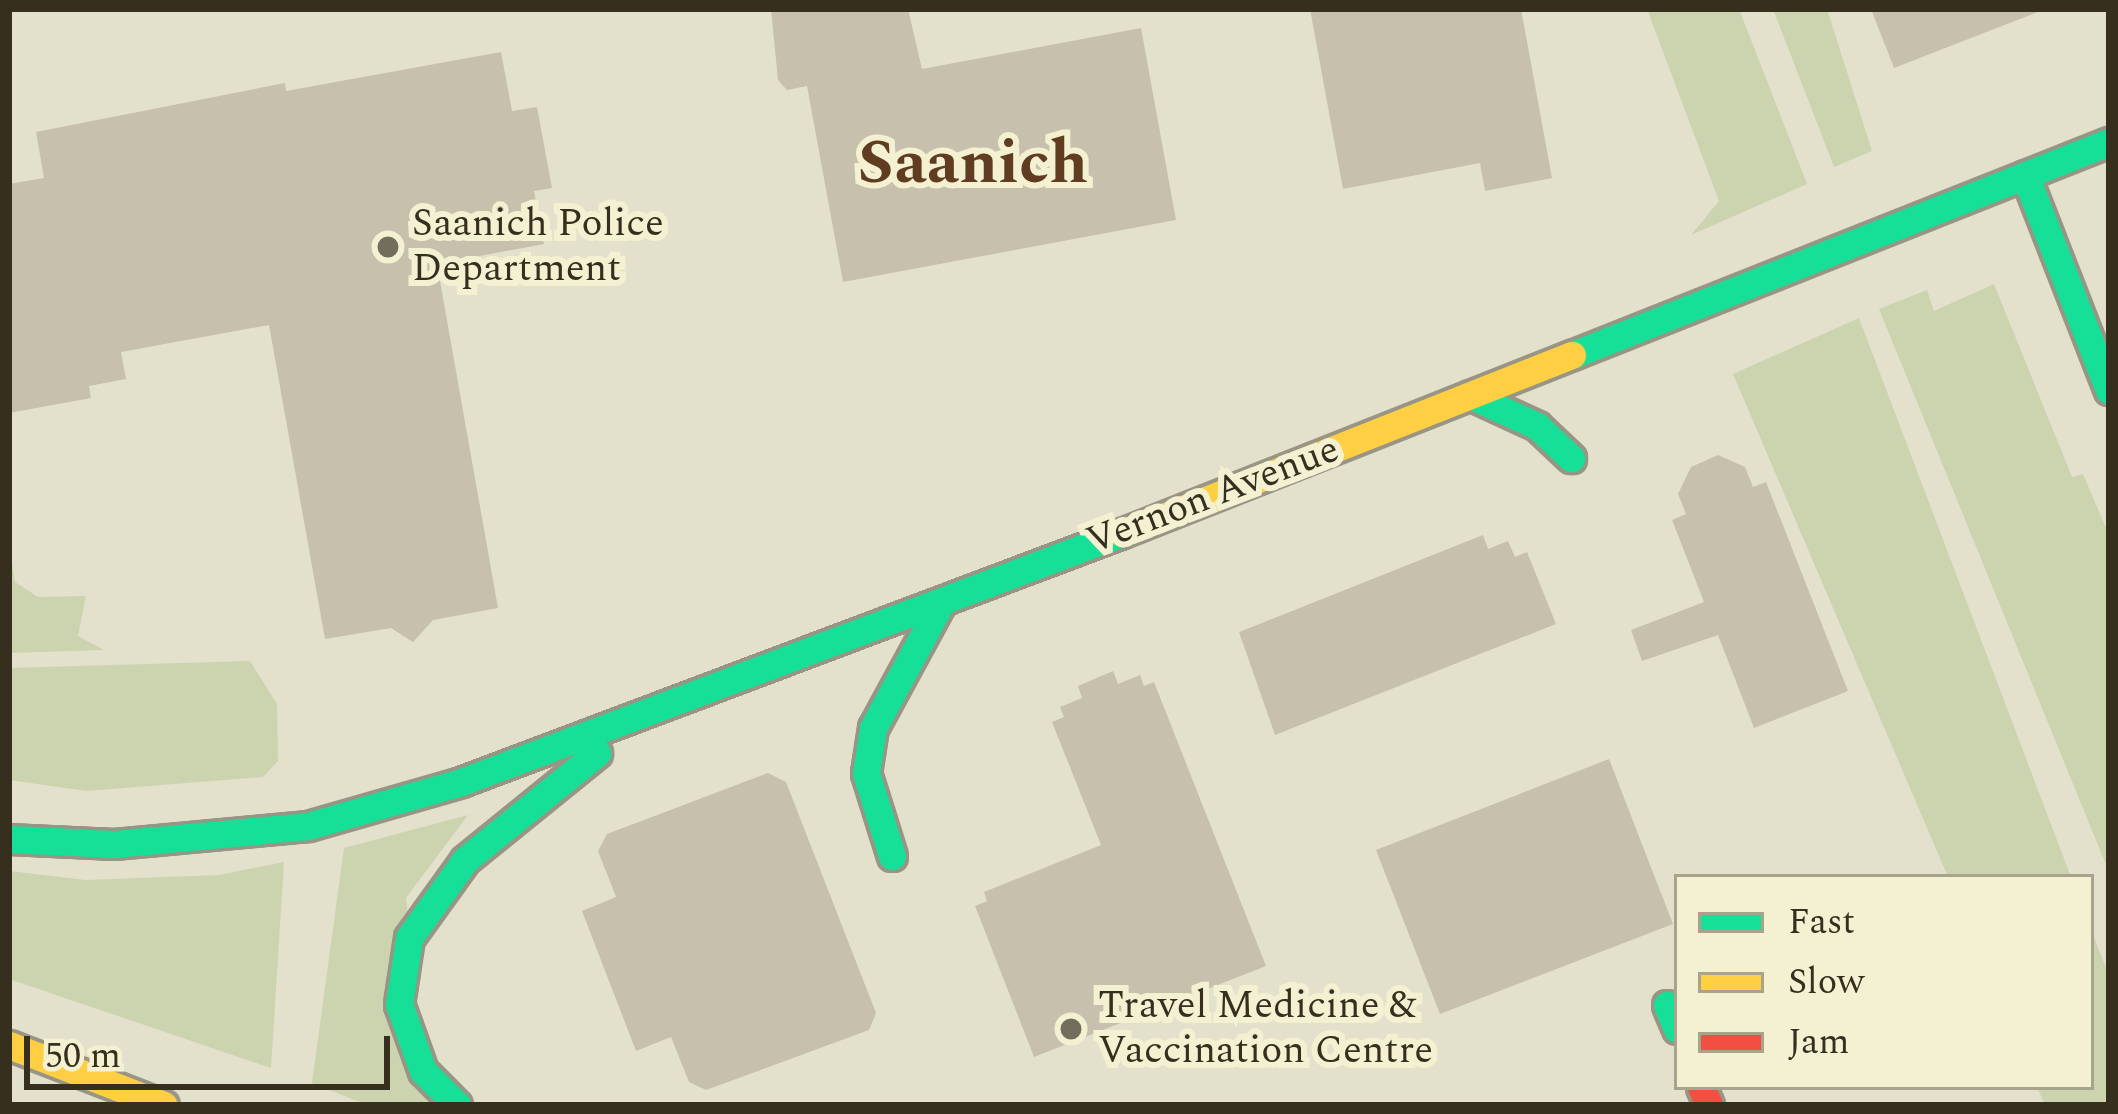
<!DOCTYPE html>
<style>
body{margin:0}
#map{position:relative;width:2118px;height:1114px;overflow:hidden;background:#e3e1cc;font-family:Spectral,serif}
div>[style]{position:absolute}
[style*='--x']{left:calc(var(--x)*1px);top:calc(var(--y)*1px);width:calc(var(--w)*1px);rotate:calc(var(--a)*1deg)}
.green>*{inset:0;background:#ccd4af}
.building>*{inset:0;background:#c6c0ad}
.roads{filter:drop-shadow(3px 0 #989585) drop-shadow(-3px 0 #989585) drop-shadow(0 3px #989585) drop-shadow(0 -3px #989585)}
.fast>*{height:27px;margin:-13.5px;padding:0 13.5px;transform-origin:13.5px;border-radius:13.5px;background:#16e098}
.slow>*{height:27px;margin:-13.5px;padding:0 13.5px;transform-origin:13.5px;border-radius:13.5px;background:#ffcf43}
.jam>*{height:27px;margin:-13.5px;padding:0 13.5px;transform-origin:13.5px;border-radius:13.5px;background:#f24e42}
.dots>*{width:33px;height:33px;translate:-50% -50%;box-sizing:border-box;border:6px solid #f4f1d3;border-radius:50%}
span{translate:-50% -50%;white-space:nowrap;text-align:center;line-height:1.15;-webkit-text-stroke:12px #f4f1d3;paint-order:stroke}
.poi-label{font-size:39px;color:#362f1e}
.left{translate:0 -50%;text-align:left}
.street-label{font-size:39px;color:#362f1e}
.town-label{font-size:63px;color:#603c20;font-weight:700}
.frame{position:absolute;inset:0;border:12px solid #362f1e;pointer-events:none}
.legend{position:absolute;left:1674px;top:874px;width:420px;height:216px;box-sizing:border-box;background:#f4f1d3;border:3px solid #a8a38b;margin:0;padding:15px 21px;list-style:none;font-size:36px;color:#362f1e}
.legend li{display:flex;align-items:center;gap:24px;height:60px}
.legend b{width:60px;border:3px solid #a8a38b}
.scale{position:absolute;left:24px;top:1036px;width:366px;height:54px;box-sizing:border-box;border:6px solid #362f1e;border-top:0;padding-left:15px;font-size:36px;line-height:42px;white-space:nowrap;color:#362f1e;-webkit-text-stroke:9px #f4f1d3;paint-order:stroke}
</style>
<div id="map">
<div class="green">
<i style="clip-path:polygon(1647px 9px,1739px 9px,1807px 184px,1691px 235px,1719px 201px)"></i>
<i style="clip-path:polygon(1773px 9px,1827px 9px,1872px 151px,1834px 167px)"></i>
<i style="clip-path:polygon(1994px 284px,2072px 477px,2083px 474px,2109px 535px,2109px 872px,1879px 309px,1927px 290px,1934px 311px)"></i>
<i style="clip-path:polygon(1859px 318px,2071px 877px,1948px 877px,1733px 374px)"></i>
<i style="clip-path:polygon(9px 545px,15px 582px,38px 597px,86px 596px,78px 636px,104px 650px,9px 653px)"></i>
<i style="clip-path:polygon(250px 661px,277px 704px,278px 761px,263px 777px,87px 791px,9px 780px,9px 668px)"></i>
<i style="clip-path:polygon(468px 815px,406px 898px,428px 1105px,367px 1105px,312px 1083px,344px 848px)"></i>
<i style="clip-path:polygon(284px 862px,271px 1068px,9px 979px,9px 871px,86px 880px,219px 875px)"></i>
<i style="clip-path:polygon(2091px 929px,2109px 976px,2109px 1105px,2045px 1105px,2037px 1087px,2091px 1087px)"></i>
</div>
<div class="building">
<i style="clip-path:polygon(771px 9px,908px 9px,922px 69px,1141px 28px,1176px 220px,843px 282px,807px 86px,787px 90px,778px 80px)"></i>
<i style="clip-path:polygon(1310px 9px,1521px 9px,1552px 178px,1485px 191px,1480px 163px,1343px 189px)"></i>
<i style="clip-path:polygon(1871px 9px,2038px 9px,2038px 12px,1894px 68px)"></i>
<i style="clip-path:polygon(501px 52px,512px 111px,537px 107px,552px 188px,534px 191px,544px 244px,437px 264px,498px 608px,433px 620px,413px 642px,391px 628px,325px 639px,269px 325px,121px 352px,126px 379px,89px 386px,91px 398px,9px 413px,9px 184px,44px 178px,36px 132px,285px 83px,286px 91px)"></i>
<i style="clip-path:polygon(1718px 455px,1745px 467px,1753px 487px,1766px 482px,1848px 691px,1754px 728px,1718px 635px,1642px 661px,1631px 630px,1704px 602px,1672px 520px,1686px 514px,1678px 494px,1691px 467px)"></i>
<i style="clip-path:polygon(1483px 535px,1488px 549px,1508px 541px,1515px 557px,1527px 552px,1556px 624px,1275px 735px,1239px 632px)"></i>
<i style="clip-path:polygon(1113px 671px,1118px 684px,1140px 675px,1144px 686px,1154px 682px,1266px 966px,1034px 1057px,975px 906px,987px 901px,984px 892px,1101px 845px,1052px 722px,1064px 717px,1060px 707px,1082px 698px,1078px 686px)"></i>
<i style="clip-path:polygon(1609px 759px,1673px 924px,1440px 1014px,1376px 850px)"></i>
<i style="clip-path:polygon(768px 773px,786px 782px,876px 1013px,869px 1030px,706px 1090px,689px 1082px,671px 1037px,636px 1051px,582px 911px,616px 897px,598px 851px,607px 834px)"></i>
</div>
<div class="roads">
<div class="fast">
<i style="--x:2025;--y:175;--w:231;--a:68.7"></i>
<i style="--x:1572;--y:355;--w:578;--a:-21.64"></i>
<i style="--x:1470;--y:395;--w:74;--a:24.8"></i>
<i style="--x:1537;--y:426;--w:47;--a:43.3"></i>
<i style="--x:9;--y:839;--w:105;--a:2.7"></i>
<i style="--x:114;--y:844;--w:195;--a:-5.3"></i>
<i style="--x:308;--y:826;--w:159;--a:-16"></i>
<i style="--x:461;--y:782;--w:706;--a:-20.64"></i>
<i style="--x:892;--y:856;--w:87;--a:-107.4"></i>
<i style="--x:866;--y:773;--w:46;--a:-81.2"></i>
<i style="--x:873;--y:728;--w:142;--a:-61.5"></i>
<i style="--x:1667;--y:1005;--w:26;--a:67"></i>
<i style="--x:457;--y:1105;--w:48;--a:-135"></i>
<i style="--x:423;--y:1071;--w:71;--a:-109.7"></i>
<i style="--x:399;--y:1004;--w:67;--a:-81.4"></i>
<i style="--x:409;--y:938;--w:96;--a:-54.3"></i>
<i style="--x:465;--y:860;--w:170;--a:-39"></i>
</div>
<div class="slow">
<i style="--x:1122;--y:533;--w:484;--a:-21.6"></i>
<i style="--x:9;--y:1045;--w:166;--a:21.2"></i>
</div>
<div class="jam">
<i style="--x:1701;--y:1087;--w:20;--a:66"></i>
</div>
</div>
<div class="dots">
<i style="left:388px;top:247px;background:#736d5b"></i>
<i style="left:1071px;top:1029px;background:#736d5b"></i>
</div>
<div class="poi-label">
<span class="left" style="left:412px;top:247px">Saanich Police<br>Department</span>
<span class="left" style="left:1098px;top:1029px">Travel Medicine &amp;<br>Vaccination Centre</span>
</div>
<div class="street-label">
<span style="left:1213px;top:496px;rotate:-21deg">Vernon Avenue</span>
</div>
<div class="town-label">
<span style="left:973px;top:163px">Saanich</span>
</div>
<div class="frame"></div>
<ul class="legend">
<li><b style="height:15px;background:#16e098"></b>Fast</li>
<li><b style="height:15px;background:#ffcf43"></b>Slow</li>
<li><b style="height:15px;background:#f24e42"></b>Jam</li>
</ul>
<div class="scale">50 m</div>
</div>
